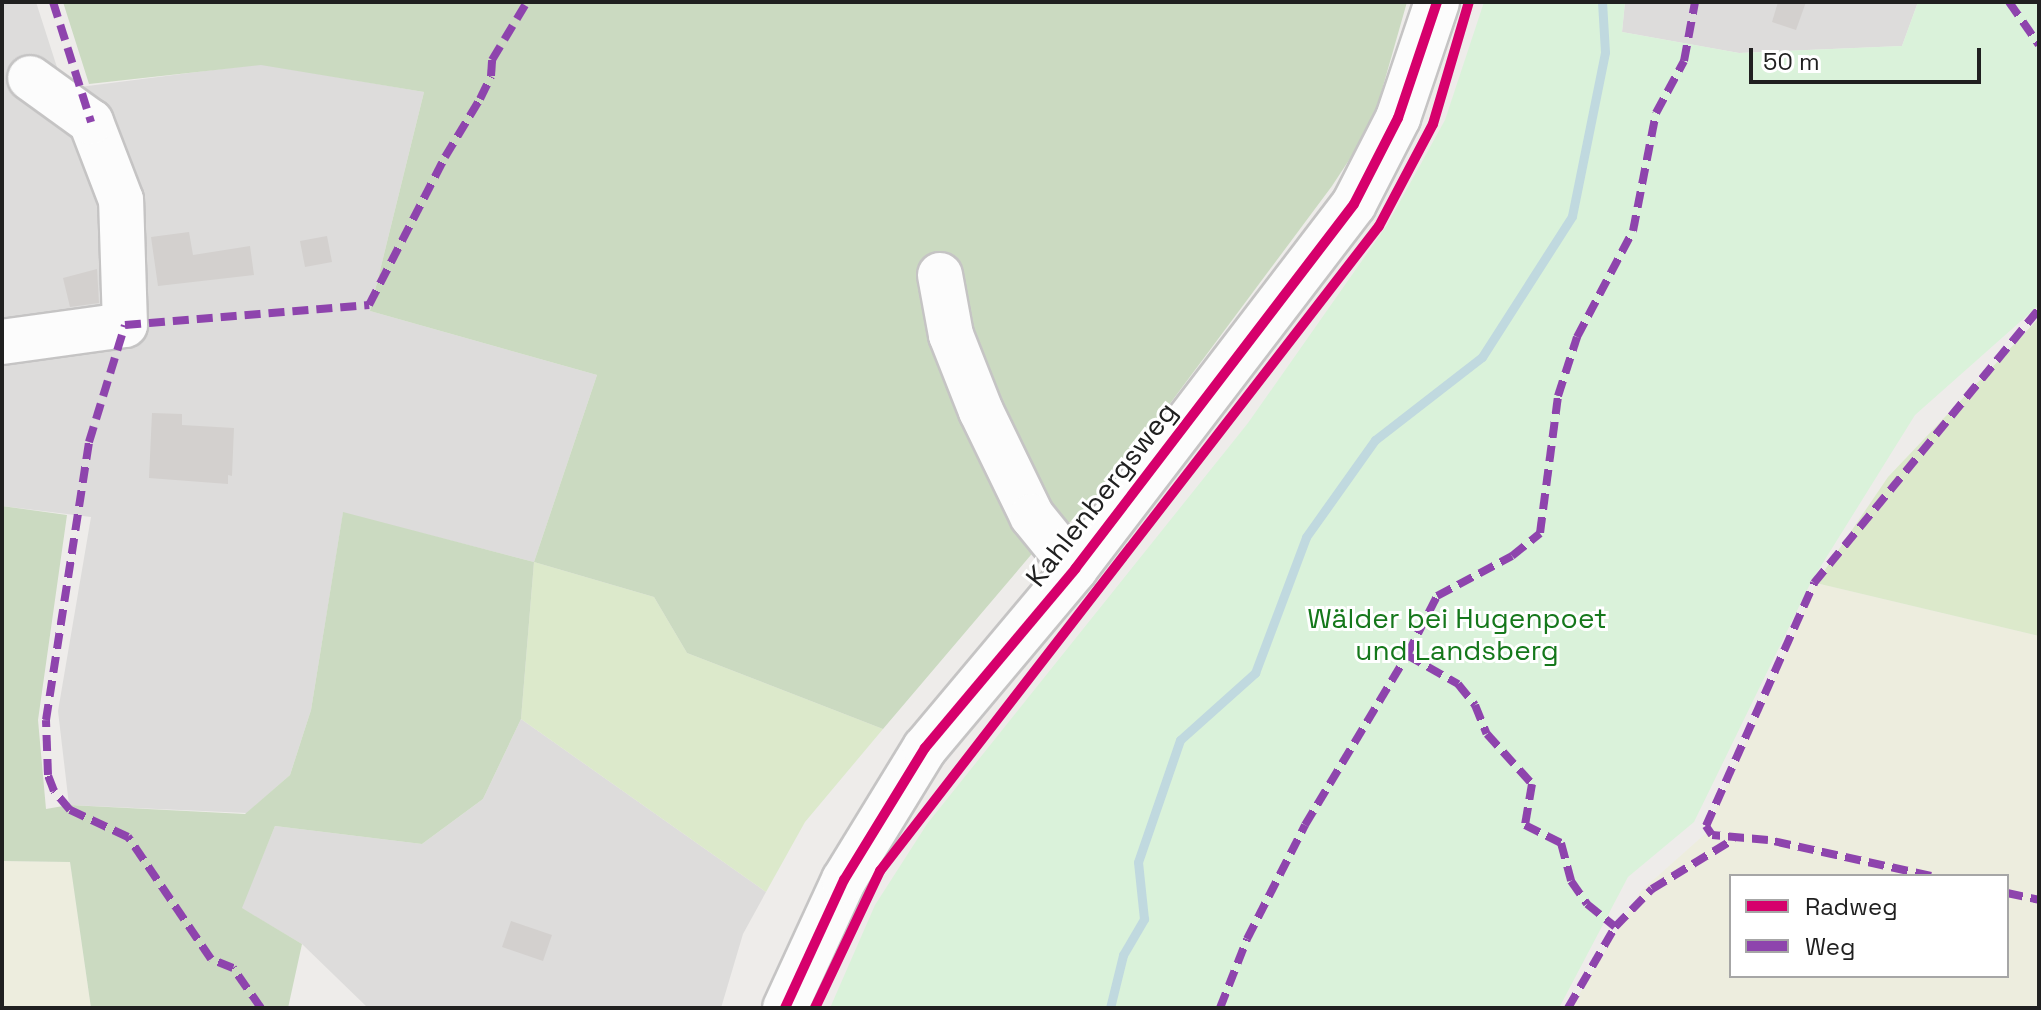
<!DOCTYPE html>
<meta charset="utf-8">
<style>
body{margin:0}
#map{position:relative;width:2041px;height:1010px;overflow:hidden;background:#eeecea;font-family:"Space Grotesk",sans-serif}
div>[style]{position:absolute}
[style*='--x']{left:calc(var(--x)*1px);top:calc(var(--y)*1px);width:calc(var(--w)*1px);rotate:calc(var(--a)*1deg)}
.residential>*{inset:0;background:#dddcdb}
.farmland>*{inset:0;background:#ededde}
.grass>*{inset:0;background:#dce9cb}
.forest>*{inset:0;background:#cbdac1}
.park>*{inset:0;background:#daf2da}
.stream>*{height:9px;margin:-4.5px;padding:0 4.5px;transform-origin:4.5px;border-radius:4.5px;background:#c0d9df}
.building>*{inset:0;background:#d3d0ce}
.roads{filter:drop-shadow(2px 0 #c5c4c4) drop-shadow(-2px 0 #c5c4c4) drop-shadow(0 2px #c5c4c4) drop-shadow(0 -2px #c5c4c4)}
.minor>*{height:44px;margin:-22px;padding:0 22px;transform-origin:22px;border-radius:22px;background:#fcfcfc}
.quiet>*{height:8px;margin-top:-4px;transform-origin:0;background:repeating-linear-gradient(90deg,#8e44ad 0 16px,transparent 0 24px)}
.cycleway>*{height:10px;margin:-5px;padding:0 5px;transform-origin:5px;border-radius:5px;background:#d6006c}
span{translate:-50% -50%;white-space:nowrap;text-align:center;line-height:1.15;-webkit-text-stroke:6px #fff;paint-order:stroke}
.street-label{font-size:28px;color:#202020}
.park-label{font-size:28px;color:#15781b}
.frame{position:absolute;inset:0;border:4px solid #202020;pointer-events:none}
.legend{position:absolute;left:1729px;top:874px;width:280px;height:104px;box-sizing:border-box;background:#fff;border:2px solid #a6a6a6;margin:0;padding:10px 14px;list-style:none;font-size:24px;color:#202020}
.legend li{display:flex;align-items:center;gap:16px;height:40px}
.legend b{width:40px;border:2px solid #a6a6a6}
.scale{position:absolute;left:1749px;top:48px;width:232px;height:36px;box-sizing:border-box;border:4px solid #202020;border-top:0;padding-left:10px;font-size:24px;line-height:28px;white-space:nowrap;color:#202020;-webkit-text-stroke:6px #fff;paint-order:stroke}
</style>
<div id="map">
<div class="residential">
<i style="clip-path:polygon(2px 2px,36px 2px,64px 89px,260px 64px,424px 92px,370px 311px,597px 375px,534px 562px,343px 513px,311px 710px,290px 775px,247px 813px,69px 805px,58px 711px,91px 517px,2px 506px)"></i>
<i style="clip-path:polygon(1625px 2px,1918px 2px,1902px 46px,1739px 53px,1622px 32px)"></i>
<i style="clip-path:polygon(521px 719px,766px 892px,743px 934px,721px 1008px,368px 1008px,302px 944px,241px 908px,275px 826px,422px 844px,483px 799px)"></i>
</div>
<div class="farmland">
<i style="clip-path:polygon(evenodd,1816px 583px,2039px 636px,2039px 1008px,1571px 1008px,1641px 891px,1705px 834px,1816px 583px,1731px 876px,2007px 876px,2007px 976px,1731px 976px,1731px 876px)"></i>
<i style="clip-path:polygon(2px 861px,70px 862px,91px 1008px,2px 1008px)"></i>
</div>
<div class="grass">
<i style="clip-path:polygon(2039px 318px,2039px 636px,1816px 583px,1888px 477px)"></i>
<i style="clip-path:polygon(534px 562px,654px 597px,687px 653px,883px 729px,805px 822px,766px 892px,521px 719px)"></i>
</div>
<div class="forest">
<i style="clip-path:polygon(63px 2px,1407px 2px,1372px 125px,1332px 186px,1099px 499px,1036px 549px,883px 729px,687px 653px,654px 597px,534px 562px,521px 719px,483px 799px,422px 844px,275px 826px,242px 908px,302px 944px,288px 1008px,91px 1008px,70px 862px,2px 861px,2px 506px,67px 515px,38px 720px,46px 809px,69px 805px,245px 814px,290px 775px,311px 710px,343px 512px,534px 562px,597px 375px,370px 311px,424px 92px,261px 65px,89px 84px)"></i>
</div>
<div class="park">
<i style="clip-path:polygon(1484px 2px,1625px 2px,1622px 32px,1739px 53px,1902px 46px,1918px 2px,2039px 2px,2039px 305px,1915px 415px,1811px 582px,1694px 822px,1628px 877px,1559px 1008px,830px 1008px,875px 905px,927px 824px,1248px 423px,1387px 225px,1445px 120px)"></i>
</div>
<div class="stream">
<i style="--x:1110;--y:1008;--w:55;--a:-76.2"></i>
<i style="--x:1123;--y:955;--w:42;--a:-59.7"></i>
<i style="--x:1144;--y:919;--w:57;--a:-96"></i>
<i style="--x:1138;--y:862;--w:129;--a:-71"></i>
<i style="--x:1180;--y:740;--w:101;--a:-41.8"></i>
<i style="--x:1255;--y:673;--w:145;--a:-69.4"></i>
<i style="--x:1306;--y:537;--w:119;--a:-54.6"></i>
<i style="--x:1375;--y:440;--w:135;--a:-37.8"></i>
<i style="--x:1482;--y:357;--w:167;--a:-57.4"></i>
<i style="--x:1572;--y:216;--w:167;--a:-78.6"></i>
<i style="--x:1605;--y:52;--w:50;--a:-93.4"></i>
</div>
<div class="building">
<i style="clip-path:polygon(1778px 2px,1806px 2px,1796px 30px,1772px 22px)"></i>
<i style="clip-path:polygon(189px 232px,193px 255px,250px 246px,254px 275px,158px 286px,151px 237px)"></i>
<i style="clip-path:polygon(327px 236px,332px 262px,305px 267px,300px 241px)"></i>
<i style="clip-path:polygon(97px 269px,99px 303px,70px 307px,63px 278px)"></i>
<i style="clip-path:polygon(152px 413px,182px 414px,182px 425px,234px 428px,232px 476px,228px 475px,228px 484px,149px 478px)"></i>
<i style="clip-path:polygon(511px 921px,552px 935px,543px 961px,502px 947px)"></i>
</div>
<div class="roads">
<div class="minor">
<i style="--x:940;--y:275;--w:61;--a:79.6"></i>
<i style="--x:951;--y:335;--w:82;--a:68.5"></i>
<i style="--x:981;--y:411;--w:117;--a:64.1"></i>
<i style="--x:1032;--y:516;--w:68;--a:50.9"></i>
<i style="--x:2;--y:342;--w:124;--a:-7.9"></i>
<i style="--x:125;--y:325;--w:125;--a:-91.8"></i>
<i style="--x:121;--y:200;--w:84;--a:-111"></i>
<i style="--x:91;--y:122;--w:75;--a:-144.2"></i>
<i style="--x:785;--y:1008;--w:141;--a:-65.3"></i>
<i style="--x:844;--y:880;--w:155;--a:-58.5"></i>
<i style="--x:925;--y:748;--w:234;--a:-50"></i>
<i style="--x:1075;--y:569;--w:459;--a:-52.6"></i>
<i style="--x:1354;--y:204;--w:97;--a:-62.9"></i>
<i style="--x:1398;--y:118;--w:122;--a:-71.4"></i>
</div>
</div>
<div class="quiet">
<i style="--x:53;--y:2;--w:126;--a:72.4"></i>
<i style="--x:2009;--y:2;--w:52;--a:55.1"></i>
<i style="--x:1407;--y:655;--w:59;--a:29.6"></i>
<i style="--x:1458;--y:684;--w:27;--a:51"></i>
<i style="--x:1475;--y:705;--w:31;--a:68"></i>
<i style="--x:1487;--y:734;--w:67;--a:48"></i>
<i style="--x:1532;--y:784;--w:42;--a:99.7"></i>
<i style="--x:1525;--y:825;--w:40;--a:26.6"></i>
<i style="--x:1561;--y:843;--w:39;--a:75"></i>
<i style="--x:1571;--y:881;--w:28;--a:55"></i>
<i style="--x:1587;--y:904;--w:36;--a:39"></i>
<i style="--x:1931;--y:876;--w:167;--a:-167.5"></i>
<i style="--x:1768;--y:840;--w:56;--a:-174.9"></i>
<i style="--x:1712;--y:835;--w:11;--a:-124"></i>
<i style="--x:1706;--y:826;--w:266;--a:-66"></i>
<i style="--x:1814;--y:583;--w:355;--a:-50.6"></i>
<i style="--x:2007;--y:893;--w:33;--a:12"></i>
<i style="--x:261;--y:1008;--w:49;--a:-125"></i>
<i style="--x:233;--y:968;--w:24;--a:-158"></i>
<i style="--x:211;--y:959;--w:148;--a:-124.2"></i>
<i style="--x:128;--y:837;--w:64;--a:-155"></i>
<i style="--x:70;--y:810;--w:25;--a:-130"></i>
<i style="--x:54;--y:791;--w:17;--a:-111"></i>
<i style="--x:48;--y:775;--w:55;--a:-92.1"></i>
<i style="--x:46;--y:720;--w:281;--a:-81.2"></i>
<i style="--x:89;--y:442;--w:122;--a:-72.9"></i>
<i style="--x:125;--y:325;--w:245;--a:-4.7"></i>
<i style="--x:369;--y:305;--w:166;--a:-62.8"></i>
<i style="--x:445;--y:157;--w:68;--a:-58.9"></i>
<i style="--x:480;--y:99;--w:25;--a:-64"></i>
<i style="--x:491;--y:76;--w:16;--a:-86"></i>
<i style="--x:492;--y:60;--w:68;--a:-58.9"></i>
<i style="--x:1220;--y:1008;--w:74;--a:-68.6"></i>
<i style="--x:1247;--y:939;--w:128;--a:-63"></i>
<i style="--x:1305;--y:825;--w:198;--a:-59"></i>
<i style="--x:1407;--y:655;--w:66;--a:-63"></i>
<i style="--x:1437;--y:596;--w:85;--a:-28.1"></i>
<i style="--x:1512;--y:556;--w:36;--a:-39"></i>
<i style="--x:1540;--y:533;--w:138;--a:-82.5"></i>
<i style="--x:1558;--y:396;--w:62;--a:-72.1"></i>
<i style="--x:1577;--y:337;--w:120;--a:-62.2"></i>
<i style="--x:1633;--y:231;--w:120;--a:-79"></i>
<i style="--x:1656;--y:113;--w:59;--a:-61.7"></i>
<i style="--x:1684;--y:61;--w:60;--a:-79.4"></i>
<i style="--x:1568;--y:1008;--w:94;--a:-59.9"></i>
<i style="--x:1615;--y:927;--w:53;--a:-45.8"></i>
<i style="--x:1652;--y:889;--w:96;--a:-31.4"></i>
</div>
<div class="cycleway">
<i style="--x:785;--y:1008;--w:141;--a:-65.3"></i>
<i style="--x:844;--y:880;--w:155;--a:-58.5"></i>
<i style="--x:925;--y:748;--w:234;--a:-50"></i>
<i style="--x:1075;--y:569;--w:459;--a:-52.6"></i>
<i style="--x:1354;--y:204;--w:97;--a:-62.9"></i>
<i style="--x:1398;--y:118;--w:122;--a:-71.4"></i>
<i style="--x:815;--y:1008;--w:152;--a:-64.6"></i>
<i style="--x:880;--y:871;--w:815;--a:-52.27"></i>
<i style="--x:1379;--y:226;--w:115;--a:-62.1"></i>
<i style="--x:1433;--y:124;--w:127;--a:-73.6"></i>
</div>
<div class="street-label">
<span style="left:1101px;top:494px;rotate:-52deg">Kahlenbergsweg</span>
</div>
<div class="park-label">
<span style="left:1457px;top:634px">Wälder bei Hugenpoet<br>und Landsberg</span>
</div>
<div class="frame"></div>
<ul class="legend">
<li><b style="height:10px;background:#d6006c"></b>Radweg</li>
<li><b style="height:10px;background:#8e44ad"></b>Weg</li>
</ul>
<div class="scale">50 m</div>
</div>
